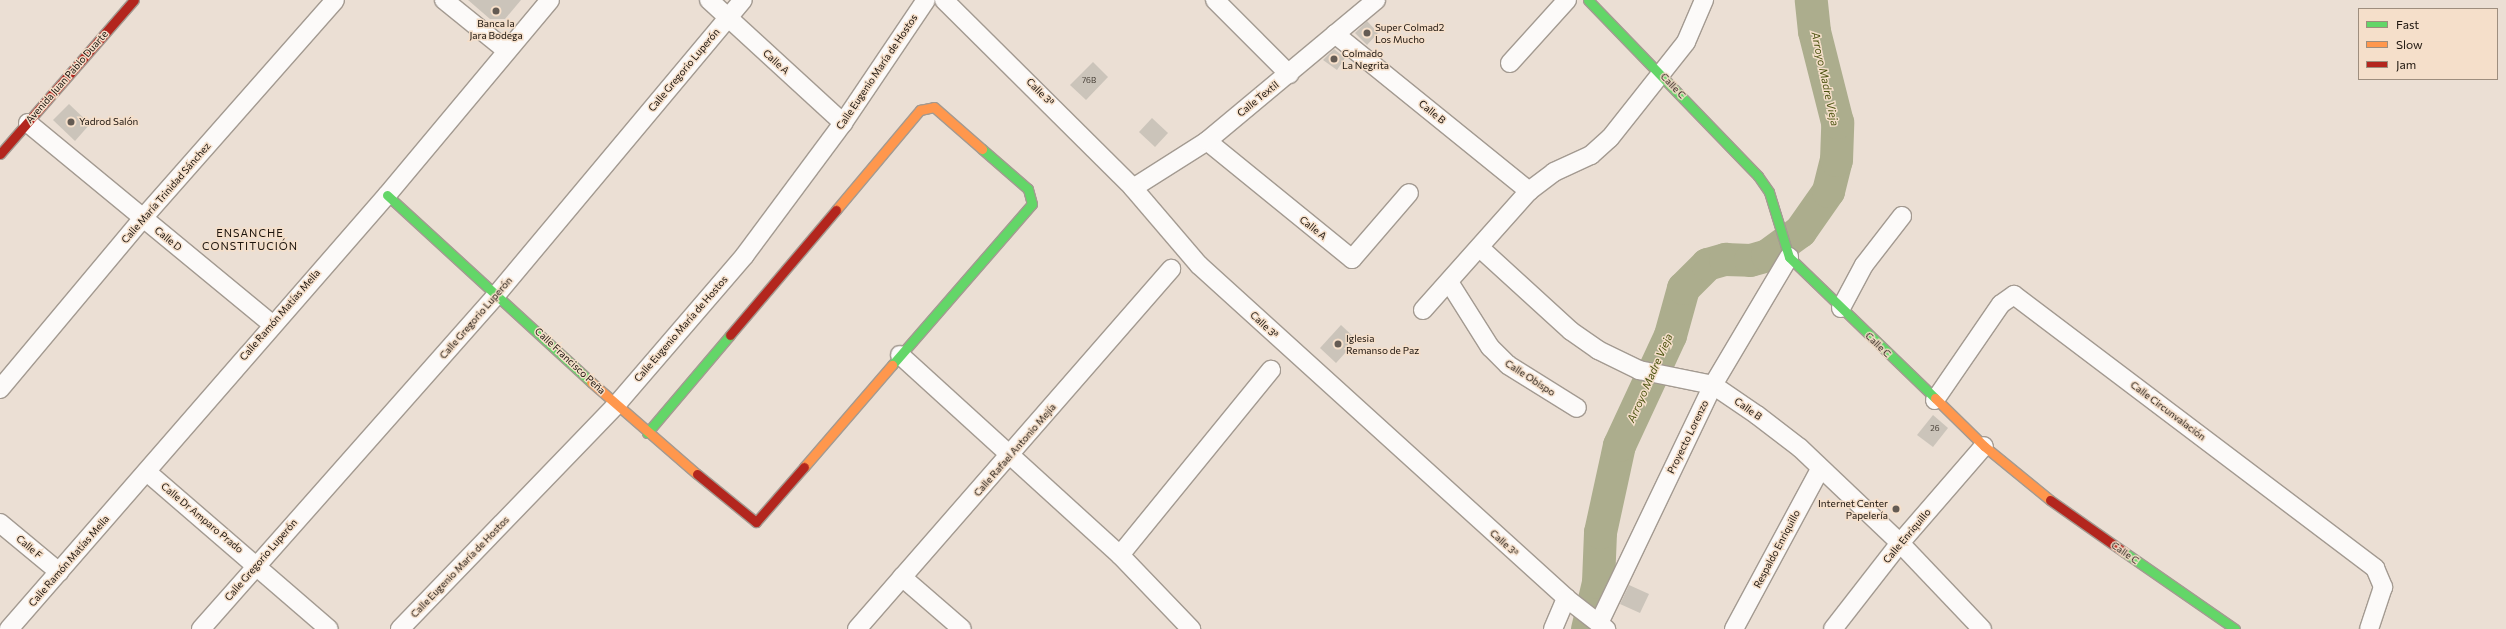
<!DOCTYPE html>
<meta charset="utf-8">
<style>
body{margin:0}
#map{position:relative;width:2506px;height:629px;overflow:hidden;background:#ebdfd4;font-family:Commissioner,sans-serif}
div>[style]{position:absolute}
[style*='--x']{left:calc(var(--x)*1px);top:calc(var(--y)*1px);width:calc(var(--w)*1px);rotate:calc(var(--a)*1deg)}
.river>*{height:33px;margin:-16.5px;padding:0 16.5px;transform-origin:16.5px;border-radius:16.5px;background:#acad8d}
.building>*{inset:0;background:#cbc4ba}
.roads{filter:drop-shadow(1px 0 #a39a91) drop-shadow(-1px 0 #a39a91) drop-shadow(0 1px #a39a91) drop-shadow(0 -1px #a39a91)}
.street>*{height:18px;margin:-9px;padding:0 9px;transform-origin:9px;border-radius:9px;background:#fcfaf9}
.fast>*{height:9px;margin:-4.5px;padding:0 4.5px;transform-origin:4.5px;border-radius:4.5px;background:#63d668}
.slow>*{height:9px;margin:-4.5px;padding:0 4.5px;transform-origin:4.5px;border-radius:4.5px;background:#ff974d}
.jam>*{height:9px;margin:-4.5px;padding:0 4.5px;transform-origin:4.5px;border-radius:4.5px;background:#b3261e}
.dots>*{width:11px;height:11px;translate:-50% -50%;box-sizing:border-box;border:2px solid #f5dfca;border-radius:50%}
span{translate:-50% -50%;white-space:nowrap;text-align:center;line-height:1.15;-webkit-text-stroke:3px #f5dfca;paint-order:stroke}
.number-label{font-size:8px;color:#484038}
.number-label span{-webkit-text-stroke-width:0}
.poi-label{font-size:10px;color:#1c140d}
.left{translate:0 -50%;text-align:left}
.right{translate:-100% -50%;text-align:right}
.street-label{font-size:10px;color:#1c140d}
.water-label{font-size:11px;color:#4b520f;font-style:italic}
.neighbourhood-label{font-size:11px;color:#1c140d;letter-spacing:1px}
.legend{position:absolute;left:2358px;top:8px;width:140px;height:72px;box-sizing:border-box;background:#f5dfca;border:1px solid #9e8e7e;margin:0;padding:5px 7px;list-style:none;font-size:12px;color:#1c140d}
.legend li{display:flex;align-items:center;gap:8px;height:20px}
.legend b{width:20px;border:1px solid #9e8e7e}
</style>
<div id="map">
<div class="river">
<i style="--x:1587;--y:629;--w:48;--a:-76.8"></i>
<i style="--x:1598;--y:582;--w:50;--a:-87.7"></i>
<i style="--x:1600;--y:532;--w:89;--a:-77.7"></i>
<i style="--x:1619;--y:445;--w:121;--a:-65.1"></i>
<i style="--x:1670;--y:335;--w:49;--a:-74.5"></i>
<i style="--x:1683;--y:288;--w:34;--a:-45"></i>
<i style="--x:1707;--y:264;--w:19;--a:-16"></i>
<i style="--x:1725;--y:259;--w:25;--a:2"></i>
<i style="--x:1750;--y:260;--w:18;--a:-16"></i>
<i style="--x:1767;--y:255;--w:41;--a:-36"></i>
<i style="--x:1800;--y:231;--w:49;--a:-55"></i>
<i style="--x:1828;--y:191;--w:32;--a:-76"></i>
<i style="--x:1836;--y:160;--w:38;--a:-88"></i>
<i style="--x:1837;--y:122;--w:94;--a:-104.2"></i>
<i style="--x:1814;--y:31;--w:31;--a:-96"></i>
</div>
<div class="building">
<i style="clip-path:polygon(468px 0,521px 0,505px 19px,490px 19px)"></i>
<i style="clip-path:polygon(1367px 21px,1378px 33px,1367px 45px,1355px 33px)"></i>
<i style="clip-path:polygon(1334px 49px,1345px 58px,1337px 70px,1323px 60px)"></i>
<i style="clip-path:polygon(1093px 62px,1108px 77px,1086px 100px,1070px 85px)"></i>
<i style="clip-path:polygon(69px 104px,90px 124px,75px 141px,53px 120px)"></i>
<i style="clip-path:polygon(1152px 118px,1168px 133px,1155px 147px,1139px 132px)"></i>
<i style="clip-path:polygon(1341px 325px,1357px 340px,1336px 363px,1320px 348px)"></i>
<i style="clip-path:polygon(1933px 415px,1948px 428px,1933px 447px,1917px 435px)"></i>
<i style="clip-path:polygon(1629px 585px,1649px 594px,1640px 613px,1620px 604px)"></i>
</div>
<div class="roads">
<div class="street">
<i style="--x:444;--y:0;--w:80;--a:38.9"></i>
<i style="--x:709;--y:0;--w:182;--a:42.5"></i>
<i style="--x:944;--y:0;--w:267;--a:44.8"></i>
<i style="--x:1133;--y:188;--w:101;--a:49.4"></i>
<i style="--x:1199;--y:265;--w:496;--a:42.2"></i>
<i style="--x:1566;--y:598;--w:51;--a:37.8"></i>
<i style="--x:1215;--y:0;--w:105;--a:45"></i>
<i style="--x:1335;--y:34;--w:250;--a:39"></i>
<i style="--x:1510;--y:63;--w:85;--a:-47.9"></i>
<i style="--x:28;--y:123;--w:315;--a:39.5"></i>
<i style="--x:1207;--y:141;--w:187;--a:39.1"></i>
<i style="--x:1352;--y:259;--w:87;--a:-49.2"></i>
<i style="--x:1133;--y:188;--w:88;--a:-32.4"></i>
<i style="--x:1207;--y:141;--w:220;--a:-39.8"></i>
<i style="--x:1480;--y:248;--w:123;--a:42.4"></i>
<i style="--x:1571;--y:331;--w:33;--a:35"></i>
<i style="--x:1598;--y:350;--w:46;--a:26"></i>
<i style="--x:1639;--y:370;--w:76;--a:11.5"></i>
<i style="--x:1713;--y:385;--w:53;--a:34.3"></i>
<i style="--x:1757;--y:415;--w:54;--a:37.5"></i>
<i style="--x:1800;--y:448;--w:138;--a:43.5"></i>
<i style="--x:1900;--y:543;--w:119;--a:46.4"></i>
<i style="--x:1449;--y:282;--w:77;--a:57.8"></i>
<i style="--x:1490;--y:347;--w:25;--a:45"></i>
<i style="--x:1508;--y:365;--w:81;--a:31.9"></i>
<i style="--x:1841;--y:308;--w:49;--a:-61.9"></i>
<i style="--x:1864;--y:265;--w:62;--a:-52.2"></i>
<i style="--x:1423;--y:310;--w:159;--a:-48.3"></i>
<i style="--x:1529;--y:191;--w:31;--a:-37"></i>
<i style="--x:1554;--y:172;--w:41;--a:-24.7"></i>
<i style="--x:1591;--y:155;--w:25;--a:-42"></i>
<i style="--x:1610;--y:138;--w:122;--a:-51.6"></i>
<i style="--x:1686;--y:42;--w:46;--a:-66.8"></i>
<i style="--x:900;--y:355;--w:297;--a:42.3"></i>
<i style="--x:1120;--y:555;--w:103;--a:46.2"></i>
<i style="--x:0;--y:389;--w:223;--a:-50.1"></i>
<i style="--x:143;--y:218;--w:290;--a:-48.6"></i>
<i style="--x:1935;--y:400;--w:116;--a:-55.5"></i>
<i style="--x:2001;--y:304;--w:16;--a:-35"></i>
<i style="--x:2014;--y:295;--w:453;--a:37.1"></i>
<i style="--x:2375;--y:568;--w:21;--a:67"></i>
<i style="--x:2383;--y:587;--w:44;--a:108.4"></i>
<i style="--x:147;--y:472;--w:240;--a:40.8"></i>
<i style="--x:0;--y:523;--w:77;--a:39.7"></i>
<i style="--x:1120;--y:555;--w:239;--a:-50.8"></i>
<i style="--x:902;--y:577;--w:79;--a:40.9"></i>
<i style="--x:1599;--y:623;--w:264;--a:-64.4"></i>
<i style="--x:1713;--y:385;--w:149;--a:-59.3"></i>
<i style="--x:9;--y:629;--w:576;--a:-48.95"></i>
<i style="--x:387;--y:195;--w:254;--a:-50.1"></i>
<i style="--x:201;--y:629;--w:447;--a:-48.5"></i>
<i style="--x:497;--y:294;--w:383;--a:-50.1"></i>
<i style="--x:400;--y:629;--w:313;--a:-46"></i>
<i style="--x:617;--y:404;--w:196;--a:-49.3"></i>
<i style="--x:745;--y:255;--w:164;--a:-53.4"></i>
<i style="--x:843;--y:123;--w:148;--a:-56"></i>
<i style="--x:857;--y:629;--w:478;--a:-48.9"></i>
<i style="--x:1553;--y:629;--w:34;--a:-67"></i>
<i style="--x:1734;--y:629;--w:182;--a:-61.7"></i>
<i style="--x:1833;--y:629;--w:109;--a:-52.1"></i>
<i style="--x:1900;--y:543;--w:128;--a:-49.1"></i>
</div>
<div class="fast">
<i style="--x:1588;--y:0;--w:245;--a:46"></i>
<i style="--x:1758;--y:176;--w:19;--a:55"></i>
<i style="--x:1769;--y:192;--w:68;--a:72.9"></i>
<i style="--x:1789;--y:257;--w:203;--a:44"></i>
<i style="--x:387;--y:195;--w:277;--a:42.5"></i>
<i style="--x:892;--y:365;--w:213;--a:-49"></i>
<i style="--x:1032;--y:204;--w:16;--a:-105"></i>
<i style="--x:1028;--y:189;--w:61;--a:-139"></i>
<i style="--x:647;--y:433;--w:128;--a:-49.7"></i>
<i style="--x:2124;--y:552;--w:135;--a:34.7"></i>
</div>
<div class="slow">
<i style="--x:836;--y:210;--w:131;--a:-50"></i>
<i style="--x:920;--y:110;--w:14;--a:-12"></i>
<i style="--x:934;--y:107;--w:64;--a:41.2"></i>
<i style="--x:591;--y:382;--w:140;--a:41"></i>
<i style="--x:1935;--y:398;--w:69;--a:44.4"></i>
<i style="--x:1984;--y:446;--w:85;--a:39.3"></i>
<i style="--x:804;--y:467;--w:135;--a:-49.2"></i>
</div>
<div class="jam">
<i style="--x:0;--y:154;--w:204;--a:-49"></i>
<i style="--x:730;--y:335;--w:164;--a:-49.7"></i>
<i style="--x:697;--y:474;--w:76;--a:39.1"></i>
<i style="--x:756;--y:522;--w:73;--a:-48.9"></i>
<i style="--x:2050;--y:500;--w:90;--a:35.1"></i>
</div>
</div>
<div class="dots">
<i style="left:496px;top:11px;background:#645b53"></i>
<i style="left:1367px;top:33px;background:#645b53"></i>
<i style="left:1334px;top:59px;background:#645b53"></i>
<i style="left:71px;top:122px;background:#645b53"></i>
<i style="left:1338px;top:344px;background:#645b53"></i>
<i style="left:1896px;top:509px;background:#645b53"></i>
</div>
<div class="number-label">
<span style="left:1089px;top:81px">76B</span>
<span style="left:1935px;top:429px">26</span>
</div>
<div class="poi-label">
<span style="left:496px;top:29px">Banca la<br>Jara Bodega</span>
<span class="left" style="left:1375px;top:33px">Super Colmad2<br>Los Mucho</span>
<span class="left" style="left:1342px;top:59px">Colmado<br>La Negrita</span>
<span class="left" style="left:79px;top:122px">Yadrod Salón</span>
<span class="left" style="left:1346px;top:344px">Iglesia<br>Remanso de Paz</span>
<span class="right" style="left:1888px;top:509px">Internet Center<br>Papelería</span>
</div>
<div class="street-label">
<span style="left:776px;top:62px;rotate:42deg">Calle A</span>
<span style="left:684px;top:70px;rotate:-50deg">Calle Gregorio Luperón</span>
<span style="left:877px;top:72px;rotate:-56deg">Calle Eugenio María de Hostos</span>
<span style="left:67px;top:77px;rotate:-49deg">Avenida Juan Pablo Duarte</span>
<span style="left:1673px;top:86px;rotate:46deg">Calle C</span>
<span style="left:1040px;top:92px;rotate:45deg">Calle 3ª</span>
<span style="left:1258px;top:99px;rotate:-39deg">Calle Textil</span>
<span style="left:1432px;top:112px;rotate:39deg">Calle B</span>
<span style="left:166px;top:193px;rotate:-49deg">Calle María Trinidad Sánchez</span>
<span style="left:1313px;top:228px;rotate:38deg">Calle A</span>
<span style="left:168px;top:239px;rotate:39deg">Calle D</span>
<span style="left:280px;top:315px;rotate:-49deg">Calle Ramón Matías Mella</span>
<span style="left:476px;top:318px;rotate:-49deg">Calle Gregorio Luperón</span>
<span style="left:1264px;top:325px;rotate:43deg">Calle 3ª</span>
<span style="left:681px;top:329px;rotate:-49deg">Calle Eugenio María de Hostos</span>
<span style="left:1878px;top:345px;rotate:44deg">Calle C</span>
<span style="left:570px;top:361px;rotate:43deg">Calle Francisco Peña</span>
<span style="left:1530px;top:378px;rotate:33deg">Calle Obispo</span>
<span style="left:1748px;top:409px;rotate:35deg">Calle B</span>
<span style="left:2168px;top:411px;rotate:37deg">Calle Circunvalación</span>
<span style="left:1688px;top:437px;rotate:-64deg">Proyecto Lorenzo</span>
<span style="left:1015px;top:450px;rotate:-49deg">Calle Rafael Antonio Mejía</span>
<span style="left:202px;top:518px;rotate:40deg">Calle Dr Amparo Prado</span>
<span style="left:1907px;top:536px;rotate:-50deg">Calle Enriquillo</span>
<span style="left:1504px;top:543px;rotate:42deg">Calle 3ª</span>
<span style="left:29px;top:547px;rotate:40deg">Calle F</span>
<span style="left:1777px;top:549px;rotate:-62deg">Respaldo Enriquillo</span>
<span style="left:2125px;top:553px;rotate:35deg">Calle C</span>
<span style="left:261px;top:560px;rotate:-49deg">Calle Gregorio Luperón</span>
<span style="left:69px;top:561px;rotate:-49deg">Calle Ramón Matías Mella</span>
<span style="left:460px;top:567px;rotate:-46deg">Calle Eugenio María de Hostos</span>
</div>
<div class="water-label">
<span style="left:1825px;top:79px;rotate:78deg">Arroyo Madre Vieja</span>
<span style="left:1650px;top:378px;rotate:-66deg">Arroyo Madre Vieja</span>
</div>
<div class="neighbourhood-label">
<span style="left:250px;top:240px">ENSANCHE<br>CONSTITUCIÓN</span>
</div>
<ul class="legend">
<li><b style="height:5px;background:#63d668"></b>Fast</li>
<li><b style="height:5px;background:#ff974d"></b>Slow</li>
<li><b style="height:5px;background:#b3261e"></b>Jam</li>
</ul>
</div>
